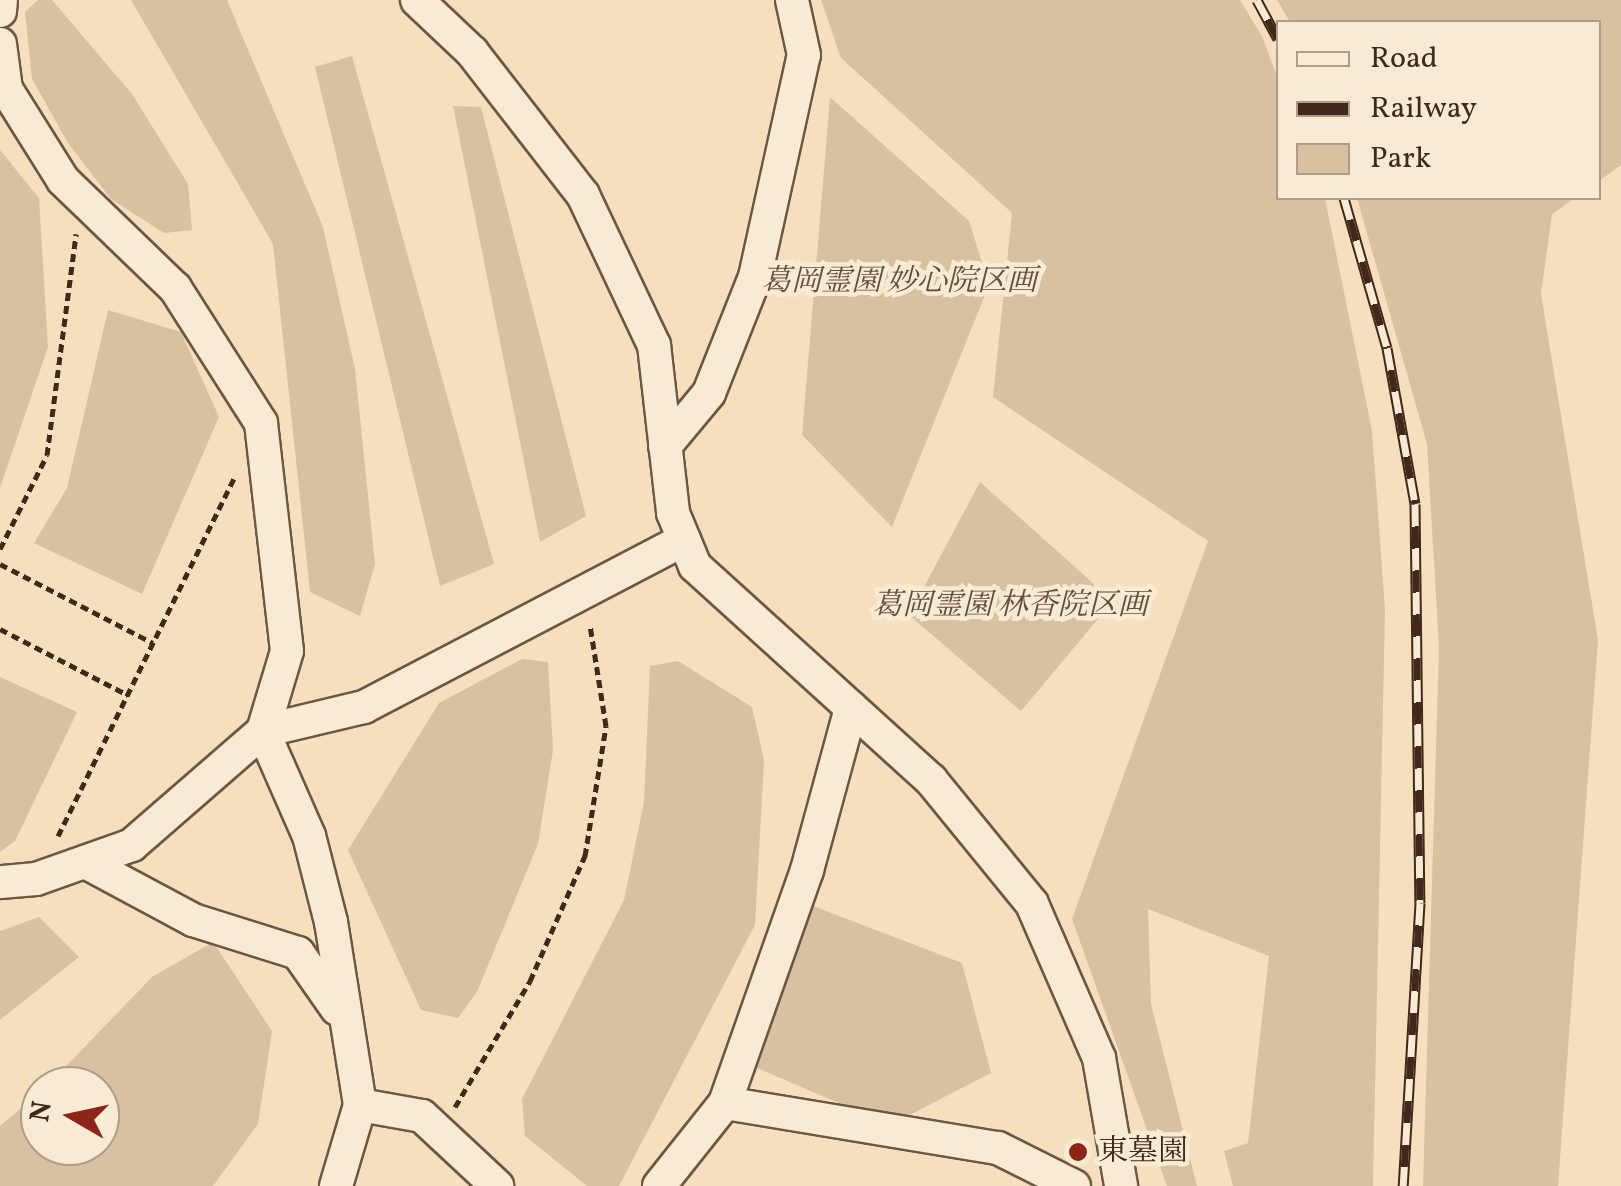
<!DOCTYPE html>
<meta charset="utf-8">
<style>
body{margin:0}
#map{position:relative;width:1621px;height:1186px;overflow:hidden;background:#f5e0bd;font-family:Vollkorn,"Noto Serif JP",serif}
div>[style]{position:absolute}
[style*='--x']{left:calc(var(--x)*1px);top:calc(var(--y)*1px);width:calc(var(--w)*1px);rotate:calc(var(--a)*1deg)}
.green>*{inset:0;background:#d6c1a1}
.path>*{height:5px;margin-top:-2.5px;transform-origin:0;background:repeating-linear-gradient(90deg,#41281a 0 8px,transparent 0 13px)}
.roads{filter:drop-shadow(2px 0 #6e5643) drop-shadow(-2px 0 #6e5643) drop-shadow(0 2px #6e5643) drop-shadow(0 -2px #6e5643)}
.minor>*{height:32px;margin:-16px;padding:0 16px;transform-origin:16px;border-radius:16px;background:#f8ebd4}
.rail>*{height:11px;margin-top:-5.5px;transform-origin:0;background:repeating-linear-gradient(90deg,#f8ebd4 0 22px,#41281a 0 44px);box-sizing:border-box;border-block:2px solid #41281a}
.dots>*{width:28px;height:28px;translate:-50% -50%;box-sizing:border-box;border:5px solid #f8ebd4;border-radius:50%}
span{translate:-50% -50%;white-space:nowrap;text-align:center;line-height:1.15;-webkit-text-stroke:9px #f8ebd4;paint-order:stroke}
.park-label{font-size:30px;color:#664e3c;font-style:italic}
.poi-label{font-size:30px;color:#41281a}
.left{translate:0 -50%;text-align:left}
.legend{position:absolute;left:1276px;top:20px;width:325px;height:180px;box-sizing:border-box;background:#f8ebd4;border:2px solid #af9d8a;margin:0;padding:12px 18px;list-style:none;font-size:30px;color:#41281a}
.legend li{display:flex;align-items:center;gap:20px;height:50px}
.legend b{width:50px;border:2px solid #af9d8a}
.north{position:absolute;left:20px;top:1066px;width:100px;height:100px;box-sizing:border-box;background:#f8ebd4;border:2px solid #af9d8a;border-radius:50%;rotate:279deg;font-size:28px;font-weight:700;line-height:40px;text-align:center;color:#41281a}
.north::after{content:'';display:block;margin:auto;width:35px;height:45px;background:#8f2418;clip-path:polygon(50% 0,100% 100%,50% 72%,0 100%)}
</style>
<div id="map">
<div class="green">
<i style="clip-path:polygon(38px 0,52px 0,132px 94px,188px 184px,192px 230px,164px 233px,111px 199px,68px 143px,32px 79px,25px 12px)"></i>
<i style="clip-path:polygon(131px 0,227px 0,323px 227px,355px 369px,375px 564px,360px 616px,310px 592px,273px 244px)"></i>
<i style="clip-path:polygon(821px 0,1240px 0,1262px 36px,1278px 79px,1278px 198px,1325px 198px,1372px 431px,1385px 609px,1373px 1186px,1233px 1186px,1224px 1151px,1248px 1143px,1269px 956px,1148px 909px,1151px 1004px,1197px 1186px,1167px 1186px,1072px 919px,1208px 541px,993px 397px,1012px 213px,841px 58px)"></i>
<i style="clip-path:polygon(1277px 0,1621px 0,1621px 165px,1599px 181px,1598px 22px,1290px 22px)"></i>
<i style="clip-path:polygon(352px 56px,494px 564px,440px 586px,315px 67px)"></i>
<i style="clip-path:polygon(830px 97px,969px 221px,989px 285px,892px 527px,802px 435px)"></i>
<i style="clip-path:polygon(453px 106px,481px 107px,586px 516px,540px 542px)"></i>
<i style="clip-path:polygon(0 150px,39px 198px,48px 347px,0 488px)"></i>
<i style="clip-path:polygon(1357px 198px,1575px 198px,1552px 214px,1541px 294px,1598px 640px,1558px 1186px,1423px 1186px,1439px 646px,1427px 444px)"></i>
<i style="clip-path:polygon(108px 310px,181px 332px,219px 417px,142px 594px,34px 543px,67px 488px)"></i>
<i style="clip-path:polygon(980px 482px,1113px 601px,1021px 711px,909px 615px)"></i>
<i style="clip-path:polygon(522px 659px,548px 662px,553px 750px,538px 844px,477px 992px,458px 1018px,421px 1010px,348px 850px,439px 703px)"></i>
<i style="clip-path:polygon(678px 661px,752px 707px,764px 760px,755px 925px,619px 1186px,587px 1186px,525px 1136px,522px 1099px,624px 900px,644px 802px,650px 666px)"></i>
<i style="clip-path:polygon(0 677px,77px 712px,15px 841px,0 852px)"></i>
<i style="clip-path:polygon(808px 904px,962px 963px,991px 1073px,890px 1125px,750px 1065px)"></i>
<i style="clip-path:polygon(39px 917px,79px 957px,0 1020px,0 931px)"></i>
<i style="clip-path:polygon(213px 942px,272px 1031px,258px 1124px,213px 1186px,0 1186px,0 1126px,40px 1092px,40px 1146px,100px 1146px,100px 1086px,47px 1086px,152px 977px)"></i>
</div>
<div class="path">
<i style="--x:0;--y:549;--w:105;--a:-63.4"></i>
<i style="--x:47;--y:455;--w:223;--a:-82.5"></i>
<i style="--x:0;--y:564;--w:172;--a:27.3"></i>
<i style="--x:0;--y:629;--w:144;--a:27.3"></i>
<i style="--x:58;--y:836;--w:399;--a:-63.8"></i>
<i style="--x:455;--y:1107;--w:147;--a:-59.2"></i>
<i style="--x:530;--y:981;--w:137;--a:-66.3"></i>
<i style="--x:585;--y:856;--w:132;--a:-80.8"></i>
<i style="--x:606;--y:726;--w:102;--a:-99"></i>
</div>
<div class="roads">
<div class="minor">
<i style="--x:417;--y:0;--w:76;--a:43.4"></i>
<i style="--x:472;--y:52;--w:181;--a:52.2"></i>
<i style="--x:583;--y:195;--w:166;--a:64.7"></i>
<i style="--x:654;--y:345;--w:169;--a:83.5"></i>
<i style="--x:673;--y:513;--w:57;--a:67.5"></i>
<i style="--x:695;--y:566;--w:319;--a:42.2"></i>
<i style="--x:931;--y:780;--w:160;--a:50.8"></i>
<i style="--x:1032;--y:904;--w:168;--a:66.5"></i>
<i style="--x:1099;--y:1058;--w:130;--a:80.2"></i>
<i style="--x:0;--y:11;--w:11;--a:-85"></i>
<i style="--x:0;--y:44;--w:45;--a:82.4"></i>
<i style="--x:6;--y:89;--w:107;--a:57.9"></i>
<i style="--x:63;--y:180;--w:156;--a:44"></i>
<i style="--x:175;--y:288;--w:160;--a:57.5"></i>
<i style="--x:261;--y:423;--w:229;--a:83.5"></i>
<i style="--x:287;--y:651;--w:84;--a:106.7"></i>
<i style="--x:263;--y:731;--w:174;--a:139"></i>
<i style="--x:132;--y:845;--w:102;--a:160.5"></i>
<i style="--x:36;--y:879;--w:36;--a:175"></i>
<i style="--x:665;--y:446;--w:69;--a:-50.3"></i>
<i style="--x:709;--y:393;--w:125;--a:-68.4"></i>
<i style="--x:755;--y:277;--w:227;--a:-77.6"></i>
<i style="--x:804;--y:55;--w:56;--a:-102.3"></i>
<i style="--x:85;--y:862;--w:123;--a:28.2"></i>
<i style="--x:193;--y:920;--w:110;--a:17.4"></i>
<i style="--x:298;--y:953;--w:68;--a:55.1"></i>
<i style="--x:725;--y:1103;--w:277;--a:9.4"></i>
<i style="--x:998;--y:1148;--w:85;--a:26.6"></i>
<i style="--x:360;--y:1105;--w:63;--a:10.1"></i>
<i style="--x:422;--y:1116;--w:103;--a:43"></i>
<i style="--x:336;--y:1186;--w:84;--a:-73.5"></i>
<i style="--x:360;--y:1105;--w:185;--a:-99"></i>
<i style="--x:331;--y:922;--w:89;--a:-104.3"></i>
<i style="--x:309;--y:836;--w:115;--a:-113.7"></i>
<i style="--x:263;--y:731;--w:104;--a:-13.4"></i>
<i style="--x:364;--y:707;--w:361;--a:-27.6"></i>
<i style="--x:659;--y:1186;--w:106;--a:-51.5"></i>
<i style="--x:725;--y:1103;--w:247;--a:-70.6"></i>
<i style="--x:807;--y:870;--w:168;--a:-74.8"></i>
</div>
</div>
<div class="rail">
<i style="--x:1257;--y:0;--w:44;--a:61.7"></i>
<i style="--x:1344;--y:198;--w:156;--a:74"></i>
<i style="--x:1387;--y:348;--w:158;--a:79.8"></i>
<i style="--x:1415;--y:504;--w:399;--a:89.3"></i>
<i style="--x:1420;--y:903;--w:284;--a:93.4"></i>
</div>
<div class="dots">
<i style="left:1078px;top:1152px;background:#8f2418"></i>
</div>
<div class="park-label">
<span style="left:899px;top:282px">葛岡霊園 妙心院区画</span>
<span style="left:1010px;top:606px">葛岡霊園 林香院区画</span>
</div>
<div class="poi-label">
<span class="left" style="left:1098px;top:1152px">東墓園</span>
</div>
<ul class="legend">
<li><b style="height:12px;background:#f8ebd4"></b>Road</li>
<li><b style="height:12px;background:#41281a"></b>Railway</li>
<li><b style="height:28px;background:#d6c1a1"></b>Park</li>
</ul>
<div class="north">N</div>
</div>
